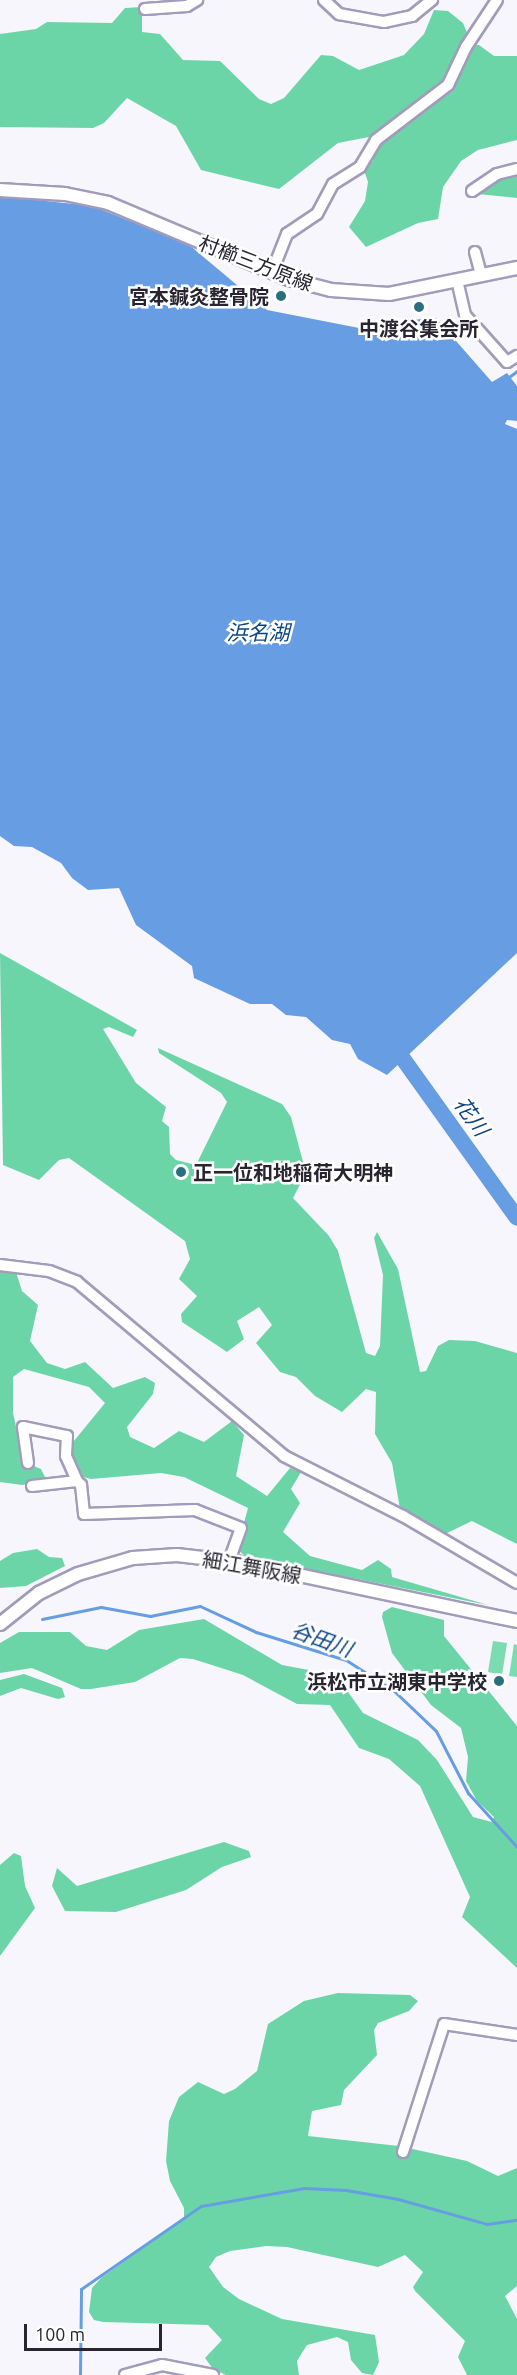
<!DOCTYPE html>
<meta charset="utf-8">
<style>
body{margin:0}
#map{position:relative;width:517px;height:2375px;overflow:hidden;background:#f7f6fc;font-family:Ubuntu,"Noto Sans JP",sans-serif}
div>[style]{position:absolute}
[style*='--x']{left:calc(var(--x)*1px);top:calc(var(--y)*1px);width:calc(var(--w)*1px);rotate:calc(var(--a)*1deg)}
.green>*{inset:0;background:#7cdbb1}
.forest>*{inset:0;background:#6cd5a8}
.water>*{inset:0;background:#679de3}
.stream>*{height:3px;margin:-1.5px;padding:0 1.5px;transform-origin:1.5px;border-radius:1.5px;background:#679de3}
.river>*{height:16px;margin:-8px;padding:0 8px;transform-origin:8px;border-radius:8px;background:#679de3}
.roads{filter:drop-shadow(2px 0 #a29cbb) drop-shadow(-2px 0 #a29cbb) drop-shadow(0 2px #a29cbb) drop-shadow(0 -2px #a29cbb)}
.minor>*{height:10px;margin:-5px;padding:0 5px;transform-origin:5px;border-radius:5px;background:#fff}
.major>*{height:12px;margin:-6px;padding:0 6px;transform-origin:6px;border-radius:6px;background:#fff}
.dots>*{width:16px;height:16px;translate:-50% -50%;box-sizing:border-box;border:3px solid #fff;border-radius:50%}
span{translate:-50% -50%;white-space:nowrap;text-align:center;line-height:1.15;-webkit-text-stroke:5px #fff;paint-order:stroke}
.street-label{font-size:20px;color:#282531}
.poi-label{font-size:20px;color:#282531;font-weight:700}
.right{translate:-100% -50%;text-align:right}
.left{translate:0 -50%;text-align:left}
.water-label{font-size:21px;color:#0b4482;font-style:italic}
.scale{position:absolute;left:24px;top:2324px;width:138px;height:27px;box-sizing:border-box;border:3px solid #282531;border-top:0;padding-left:8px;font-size:18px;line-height:21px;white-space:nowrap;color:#282531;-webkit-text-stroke:4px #fff;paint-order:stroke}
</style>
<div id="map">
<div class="green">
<i style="clip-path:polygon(493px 1641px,507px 1643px,502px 1675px,488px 1672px)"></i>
<i style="clip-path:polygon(514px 1644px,517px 1645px,517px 1677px,509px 1676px)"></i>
</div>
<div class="forest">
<i style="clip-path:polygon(142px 7px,142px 32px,160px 34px,183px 60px,220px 61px,259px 99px,271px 104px,284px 98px,321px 55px,333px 56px,359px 70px,404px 55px,424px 34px,434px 10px,448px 11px,463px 23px,468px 35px,447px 80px,374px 136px,338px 143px,279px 189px,201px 170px,176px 126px,127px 98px,104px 123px,93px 128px,0 127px,0 34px,36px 29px,47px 22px,112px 23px,125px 8px)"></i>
<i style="clip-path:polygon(473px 45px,479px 45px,494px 56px,517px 56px,517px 140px,478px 150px,461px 161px,443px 187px,438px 219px,418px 223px,366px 247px,349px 227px,365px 201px,368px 182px,364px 170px,371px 150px,446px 91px)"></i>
<i style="clip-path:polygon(517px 172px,517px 198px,478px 194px,494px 179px)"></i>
<i style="clip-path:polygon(0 953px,137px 1030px,133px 1037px,109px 1027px,103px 1029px,136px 1083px,166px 1107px,162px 1121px,169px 1127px,170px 1154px,176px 1160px,196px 1165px,227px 1102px,221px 1093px,159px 1053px,158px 1048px,282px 1104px,291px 1117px,306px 1173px,293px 1198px,329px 1236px,338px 1251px,366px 1353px,375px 1356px,380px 1346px,383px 1275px,374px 1238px,377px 1232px,398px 1269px,420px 1372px,426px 1371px,438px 1346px,449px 1340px,475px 1341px,517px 1353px,517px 1544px,472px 1521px,445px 1534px,400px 1509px,392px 1463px,375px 1434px,376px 1392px,366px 1389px,342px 1412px,315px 1396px,296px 1377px,280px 1372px,256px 1343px,272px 1325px,259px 1307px,237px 1321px,244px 1339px,227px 1352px,182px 1322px,181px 1314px,197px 1296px,179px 1279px,190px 1259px,185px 1241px,69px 1158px,59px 1160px,39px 1180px,3px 1165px)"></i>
<i style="clip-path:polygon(0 1270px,16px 1272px,22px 1291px,38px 1305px,30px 1341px,47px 1363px,65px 1369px,85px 1362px,113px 1388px,145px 1377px,155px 1383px,153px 1394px,127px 1427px,130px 1437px,154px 1448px,179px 1431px,204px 1442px,232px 1421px,244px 1435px,236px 1476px,267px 1496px,290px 1468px,301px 1472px,291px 1489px,300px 1503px,283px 1532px,310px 1556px,362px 1570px,378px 1560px,391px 1569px,392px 1577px,488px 1605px,246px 1557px,237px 1549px,248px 1508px,184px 1477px,161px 1473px,91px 1479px,80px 1476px,71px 1461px,69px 1447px,105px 1403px,89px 1387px,24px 1369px,13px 1377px,13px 1413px,24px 1462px,41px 1469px,45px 1477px,40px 1482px,22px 1485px,0 1482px)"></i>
<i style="clip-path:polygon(37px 1549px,49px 1557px,62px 1558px,65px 1566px,26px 1586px,0 1588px,0 1561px,13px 1553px)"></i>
<i style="clip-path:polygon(392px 1607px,444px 1620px,444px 1636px,517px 1726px,517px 1968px,462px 1917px,470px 1897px,420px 1786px,389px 1759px,359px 1748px,330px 1705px,297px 1704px,243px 1675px,193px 1659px,180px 1658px,135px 1682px,91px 1689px,81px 1689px,32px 1668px,0 1673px,0 1643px,19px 1632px,70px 1632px,86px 1646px,107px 1650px,139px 1630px,204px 1619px,282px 1665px,336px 1675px,363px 1713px,418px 1740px,437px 1760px,473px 1817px,492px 1822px,494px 1817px,477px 1801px,466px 1781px,468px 1757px,461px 1728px,431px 1705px,392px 1653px,382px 1617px,383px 1612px)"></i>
<i style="clip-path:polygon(24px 1674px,62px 1688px,65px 1697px,58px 1699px,21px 1688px,0 1696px,0 1680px)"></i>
<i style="clip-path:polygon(224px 1842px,249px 1851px,251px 1857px,222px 1867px,186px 1890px,116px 1912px,65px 1911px,52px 1886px,57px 1868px,77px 1886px)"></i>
<i style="clip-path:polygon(14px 1853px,21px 1856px,25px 1886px,35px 1908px,0 1956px,0 1865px)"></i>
<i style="clip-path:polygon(338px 1993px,410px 1995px,418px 2001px,409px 2011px,378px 2023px,374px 2030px,377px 2055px,344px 2090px,341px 2105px,312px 2111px,308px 2136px,399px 2146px,467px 2161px,498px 2176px,517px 2168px,517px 2286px,505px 2296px,517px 2319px,517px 2375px,467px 2375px,458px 2357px,465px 2341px,415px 2291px,413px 2287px,423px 2272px,405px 2255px,378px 2267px,287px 2247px,266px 2246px,230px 2251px,216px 2257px,209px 2267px,223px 2287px,239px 2299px,282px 2319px,375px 2335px,379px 2362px,373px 2375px,362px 2373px,351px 2360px,348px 2342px,337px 2337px,307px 2345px,297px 2361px,299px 2375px,226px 2375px,213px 2369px,205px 2358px,222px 2340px,208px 2325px,103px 2322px,94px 2320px,89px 2312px,92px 2288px,101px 2278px,184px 2219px,184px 2208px,170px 2181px,166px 2161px,169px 2121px,179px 2097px,198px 2082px,224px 2094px,235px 2089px,257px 2071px,268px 2024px,304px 2001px)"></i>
</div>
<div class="water">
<i style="clip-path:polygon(0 196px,92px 206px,188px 244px,250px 296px,266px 292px,262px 305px,267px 310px,359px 328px,435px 317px,492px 382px,507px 373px,517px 386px,517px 421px,507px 420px,505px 424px,517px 429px,517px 953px,387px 1075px,358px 1059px,350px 1044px,332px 1040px,306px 1017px,286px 1015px,272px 1004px,250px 1004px,194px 978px,192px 966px,136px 925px,119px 888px,88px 890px,72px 878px,61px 863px,32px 847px,14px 846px,0 836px)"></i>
</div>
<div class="stream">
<i style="--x:509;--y:377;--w:10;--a:-37"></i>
<i style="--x:42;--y:1619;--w:60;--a:-11.5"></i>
<i style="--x:101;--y:1607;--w:50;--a:10.4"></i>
<i style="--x:150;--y:1616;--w:51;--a:-11.3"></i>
<i style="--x:200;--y:1606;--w:62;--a:24.9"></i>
<i style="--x:256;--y:1632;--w:94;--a:17.3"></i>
<i style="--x:346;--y:1660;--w:56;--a:32.6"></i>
<i style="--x:393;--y:1690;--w:59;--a:43.6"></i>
<i style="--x:436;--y:1731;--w:70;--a:62.7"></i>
<i style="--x:468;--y:1793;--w:73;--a:47.8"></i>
<i style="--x:80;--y:2375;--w:86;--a:-89.3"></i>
<i style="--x:81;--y:2289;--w:146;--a:-34.7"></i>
<i style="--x:201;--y:2206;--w:105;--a:-9.9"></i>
<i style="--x:304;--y:2188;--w:42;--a:2.7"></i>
<i style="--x:346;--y:2190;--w:53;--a:9.8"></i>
<i style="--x:398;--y:2199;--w:92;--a:15.7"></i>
<i style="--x:487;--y:2224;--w:30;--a:-8"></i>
</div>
<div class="river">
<i style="--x:391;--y:1042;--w:216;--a:54.4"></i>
</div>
<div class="roads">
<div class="minor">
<i style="--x:324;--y:0;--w:21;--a:43"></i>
<i style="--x:339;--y:14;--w:46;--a:10.1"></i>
<i style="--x:384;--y:22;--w:29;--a:-12"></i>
<i style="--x:412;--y:16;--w:26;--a:-39"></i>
<i style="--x:145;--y:9;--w:42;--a:-4.1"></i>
<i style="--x:187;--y:6;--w:12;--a:-31"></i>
<i style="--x:472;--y:191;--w:30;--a:-34"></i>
<i style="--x:497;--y:174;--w:21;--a:-14"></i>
<i style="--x:475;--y:252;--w:24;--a:75"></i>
<i style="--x:272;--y:272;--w:41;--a:-68.5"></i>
<i style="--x:287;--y:234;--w:36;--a:-34"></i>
<i style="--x:317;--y:214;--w:34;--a:-62"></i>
<i style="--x:333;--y:184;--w:32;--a:-32"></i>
<i style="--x:360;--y:167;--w:31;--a:-59"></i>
<i style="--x:376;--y:140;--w:91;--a:-37.4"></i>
<i style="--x:448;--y:85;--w:42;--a:-64.7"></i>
<i style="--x:466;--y:47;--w:56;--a:-56.6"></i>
<i style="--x:457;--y:280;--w:36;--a:77"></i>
<i style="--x:465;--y:315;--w:63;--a:48.2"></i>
<i style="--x:507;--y:362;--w:12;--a:-31"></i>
<i style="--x:0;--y:1265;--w:49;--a:7"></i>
<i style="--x:49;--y:1271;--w:30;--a:21"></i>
<i style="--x:77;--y:1282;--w:270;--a:40"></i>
<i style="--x:284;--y:1456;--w:133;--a:26.8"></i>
<i style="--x:403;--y:1516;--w:132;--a:30.4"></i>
<i style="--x:28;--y:1463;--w:36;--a:-98"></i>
<i style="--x:23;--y:1427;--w:45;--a:11.6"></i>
<i style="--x:67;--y:1436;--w:20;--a:93"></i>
<i style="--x:66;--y:1456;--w:27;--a:66"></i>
<i style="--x:32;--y:1486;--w:45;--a:-6.3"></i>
<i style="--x:77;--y:1481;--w:6;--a:45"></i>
<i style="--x:81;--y:1485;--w:29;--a:84"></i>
<i style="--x:84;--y:1514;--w:111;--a:-2.1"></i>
<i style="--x:195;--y:1510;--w:49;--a:21.4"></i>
<i style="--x:241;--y:1528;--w:35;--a:110"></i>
<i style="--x:403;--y:2152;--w:134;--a:-72.2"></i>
<i style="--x:444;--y:2024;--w:74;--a:8.6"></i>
<i style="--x:125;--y:2375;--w:38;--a:-15"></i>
<i style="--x:162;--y:2365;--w:52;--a:11.1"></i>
</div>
<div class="major">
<i style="--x:0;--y:190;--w:65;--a:3.5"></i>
<i style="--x:65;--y:194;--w:44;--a:11.8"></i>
<i style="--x:108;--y:203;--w:196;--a:22.8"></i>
<i style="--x:289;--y:279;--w:43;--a:14.7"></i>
<i style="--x:331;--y:290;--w:58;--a:3.9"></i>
<i style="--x:389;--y:294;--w:131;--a:-11.5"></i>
<i style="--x:0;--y:1624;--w:50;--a:-38.5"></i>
<i style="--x:39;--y:1593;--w:43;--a:-26"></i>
<i style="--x:78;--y:1574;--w:57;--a:-16.2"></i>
<i style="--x:133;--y:1558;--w:44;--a:-3.9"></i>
<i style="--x:177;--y:1555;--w:60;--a:6.7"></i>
<i style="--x:237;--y:1562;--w:286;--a:11.9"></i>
</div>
</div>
<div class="dots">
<i style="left:281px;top:296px;background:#296f7d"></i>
<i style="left:419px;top:307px;background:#296f7d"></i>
<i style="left:181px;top:1172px;background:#296f7d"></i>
<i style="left:499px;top:1681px;background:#296f7d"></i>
</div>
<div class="street-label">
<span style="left:256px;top:263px;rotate:21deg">村櫛三方原線</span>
<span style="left:252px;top:1567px;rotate:10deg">細江舞阪線</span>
</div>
<div class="poi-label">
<span class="right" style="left:269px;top:296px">宮本鍼灸整骨院</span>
<span style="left:419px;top:328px">中渡谷集会所</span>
<span class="left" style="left:193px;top:1172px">正一位和地稲荷大明神</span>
<span class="right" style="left:487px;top:1681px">浜松市立湖東中学校</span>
</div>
<div class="water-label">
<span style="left:258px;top:632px">浜名湖</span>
<span style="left:472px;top:1116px;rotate:54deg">花川</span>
<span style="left:322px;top:1639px;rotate:20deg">谷田川</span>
</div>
<div class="scale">100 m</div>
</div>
